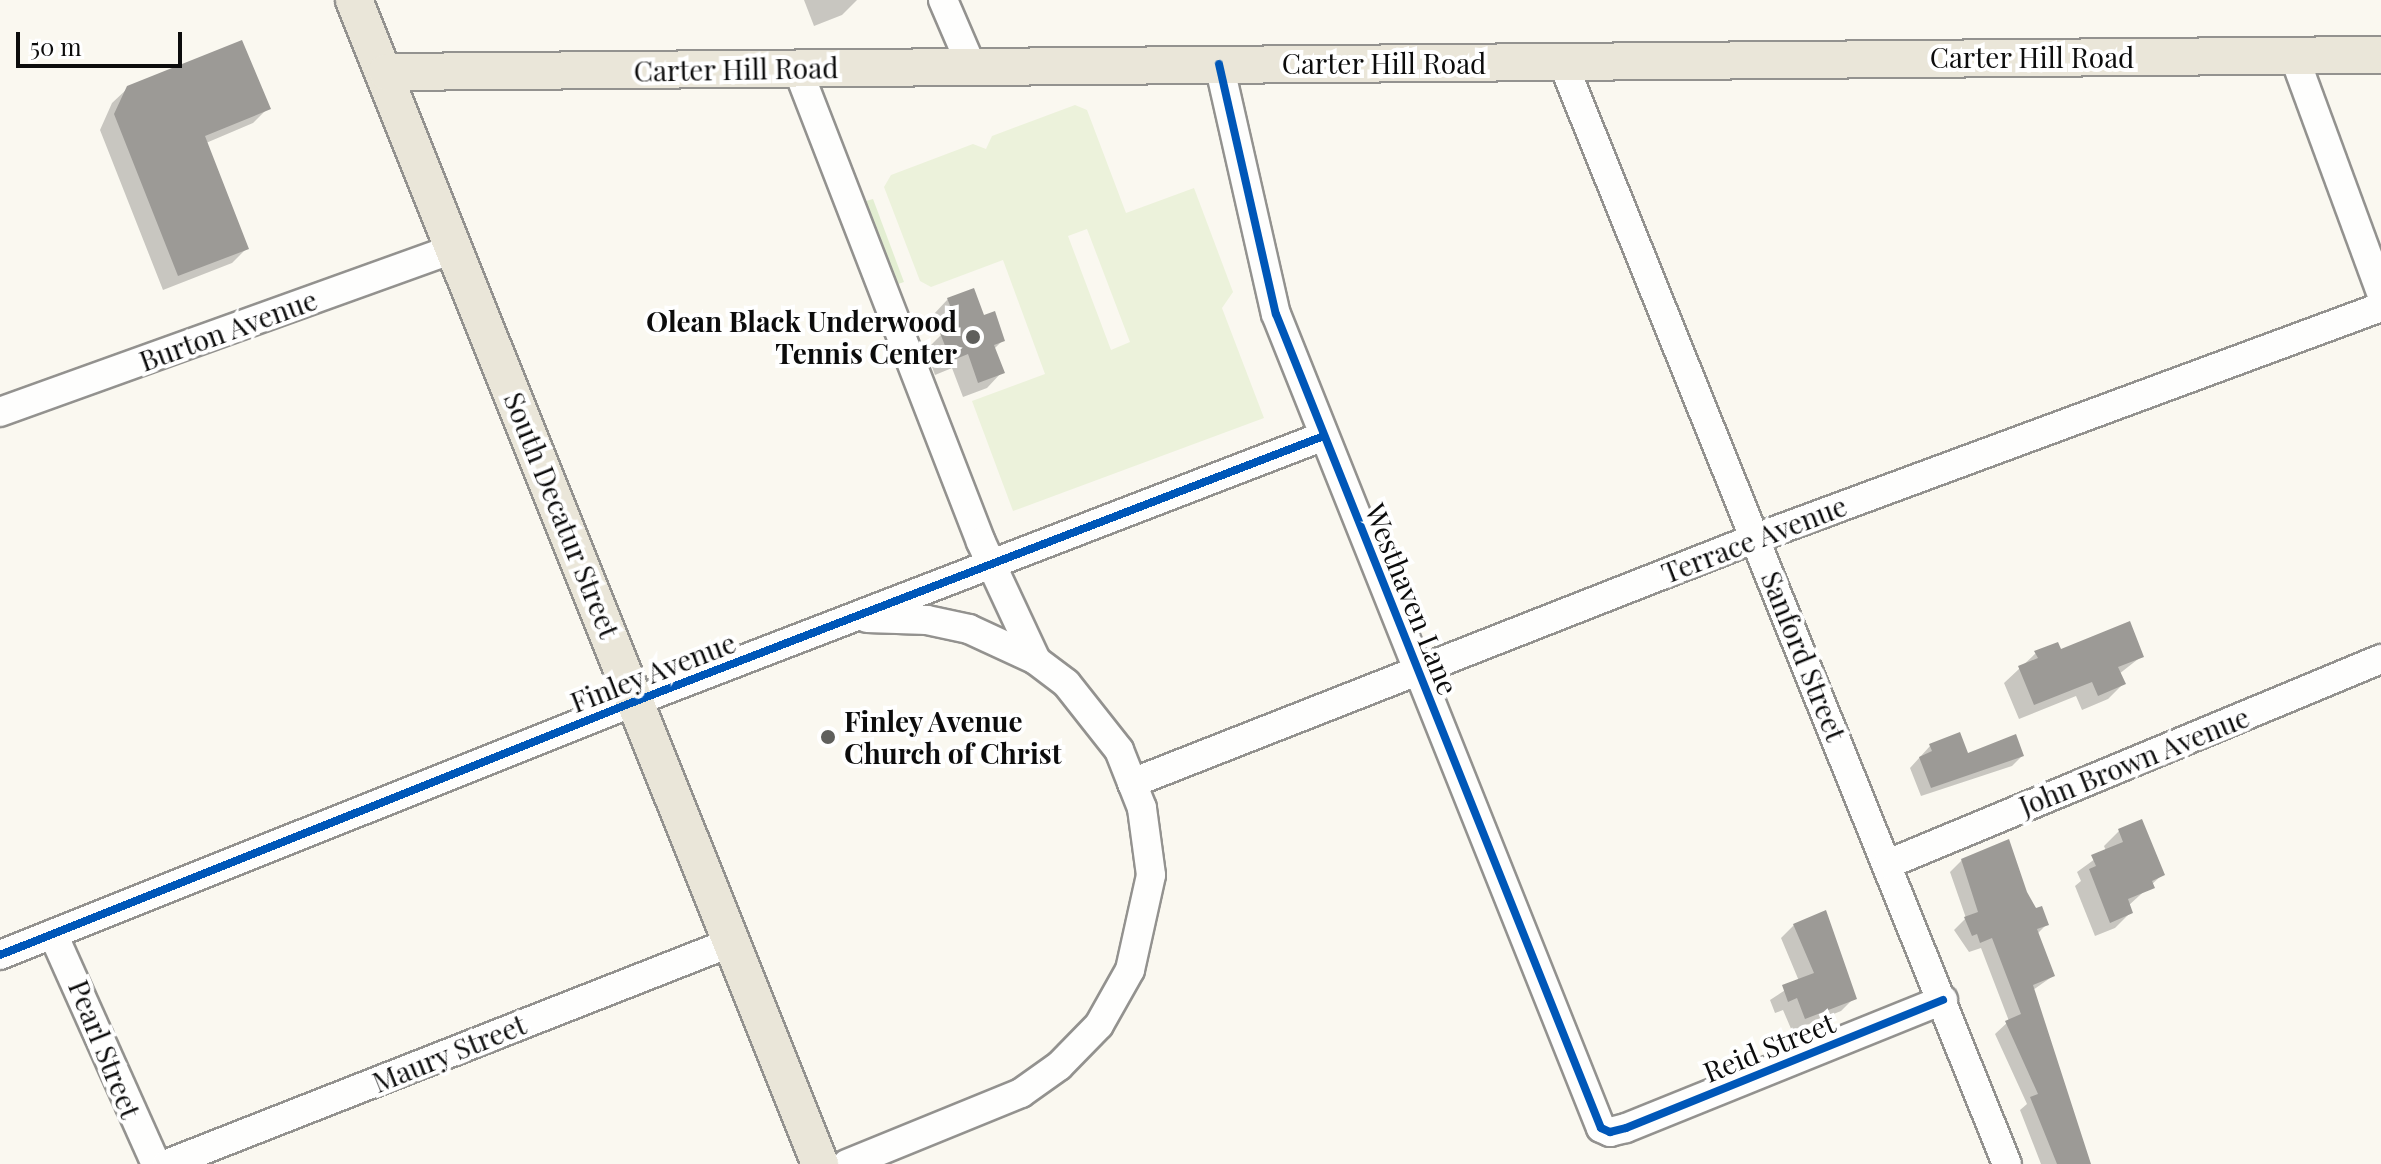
<!DOCTYPE html>
<style>
body{margin:0}
#map{position:relative;width:2381px;height:1164px;overflow:hidden;background:#faf8f0;font-family:"Playfair Display",serif}
div>[style]{position:absolute}
[style*='--x']{left:calc(var(--x)*1px);top:calc(var(--y)*1px);width:calc(var(--w)*1px);rotate:calc(var(--a)*1deg)}
.green>*{inset:0;background:#e3eed2}
.pitch>*{inset:0;background:#ecf2db}
.shadow>*{inset:0;background:#0003}
.building>*{inset:0;background:#9c9a96}
.roads{filter:drop-shadow(2px 0 #93928f) drop-shadow(-2px 0 #93928f) drop-shadow(0 2px #93928f) drop-shadow(0 -2px #93928f)}
.minor>*{height:28px;margin:-14px;padding:0 14px;transform-origin:14px;border-radius:14px;background:#fefefd}
.major>*{height:36px;margin:-18px;padding:0 18px;transform-origin:18px;border-radius:18px;background:#eae6d9}
.cycleway>*{height:8px;margin:-4px;padding:0 4px;transform-origin:4px;border-radius:4px;background:#0057b8}
.dots>*{width:22px;height:22px;translate:-50% -50%;box-sizing:border-box;border:4px solid #fff;border-radius:50%}
span{translate:-50% -50%;white-space:nowrap;text-align:center;line-height:1.15;-webkit-text-stroke:8px #fff;paint-order:stroke}
.street-label{font-size:28px;color:#0c0c0c}
.poi-label{font-size:28px;color:#0c0c0c;font-weight:700}
.right{translate:-100% -50%;text-align:right}
.left{translate:0 -50%;text-align:left}
.scale{position:absolute;left:16px;top:32px;width:166px;height:36px;box-sizing:border-box;border:4px solid #0c0c0c;border-top:0;padding-left:10px;font-size:24px;line-height:28px;white-space:nowrap;color:#0c0c0c;-webkit-text-stroke:6px #fff;paint-order:stroke}
</style>
<div id="map">
<div class="green">
<i style="clip-path:polygon(873px 199px,904px 282px,898px 284px,866px 201px)"></i>
</div>
<div class="pitch">
<i style="clip-path:polygon(evenodd,1075px 105px,1087px 110px,1126px 213px,1194px 188px,1233px 292px,1222px 308px,1264px 418px,1013px 511px,972px 401px,1045px 374px,1003px 260px,931px 287px,920px 281px,884px 187px,891px 175px,973px 144px,986px 149px,992px 136px,1075px 105px,1087px 229px,1130px 342px,1111px 350px,1068px 236px,1087px 229px)"></i>
</div>
<div class="shadow">
<i style="clip-path:polygon(804px 0,857px 0,842px 15px,814px 26px)"></i>
<i style="clip-path:polygon(128px 88px,268px 108px,253px 123px,206px 143px,247px 248px,232px 263px,163px 290px,100px 130px,112px 103px)"></i>
<i style="clip-path:polygon(948px 299px,983px 318px,1003px 340px,994px 349px,1002px 372px,987px 388px,963px 397px,952px 368px,935px 375px,926px 350px,941px 335px,933px 315px)"></i>
<i style="clip-path:polygon(2060px 651px,2142px 656px,2119px 674px,2123px 684px,2108px 699px,2082px 710px,2076px 696px,2019px 719px,2004px 683px,2036px 653px)"></i>
<i style="clip-path:polygon(1930px 746px,1967px 755px,2022px 756px,2012px 766px,1921px 796px,1910px 768px)"></i>
<i style="clip-path:polygon(2119px 831px,2162px 875px,2128px 906px,2131px 912px,2115px 928px,2095px 936px,2075px 886px,2081px 881px,2077px 872px,2106px 851px,2104px 846px)"></i>
<i style="clip-path:polygon(1962px 860px,2025px 893px,2047px 924px,2037px 934px,2053px 976px,2033px 990px,2090px 1164px,2041px 1164px,2020px 1110px,2027px 1104px,1995px 1034px,2009px 1021px,1981px 948px,1969px 952px,1954px 930px,1966px 918px,1950px 872px)"></i>
<i style="clip-path:polygon(1794px 925px,1854px 998px,1841px 1011px,1792px 1031px,1783px 1010px,1775px 1013px,1770px 1000px,1799px 981px,1781px 938px)"></i>
</div>
<div class="building">
<i style="clip-path:polygon(242px 40px,271px 109px,205px 136px,249px 249px,178px 276px,114px 114px,127px 86px)"></i>
<i style="clip-path:polygon(974px 288px,984px 315px,995px 311px,1005px 341px,994px 345px,1005px 373px,978px 383px,968px 354px,951px 361px,940px 333px,958px 326px,947px 298px)"></i>
<i style="clip-path:polygon(2130px 621px,2144px 657px,2118px 667px,2126px 684px,2098px 696px,2092px 682px,2034px 705px,2018px 666px,2038px 658px,2034px 651px,2058px 642px,2061px 649px)"></i>
<i style="clip-path:polygon(1960px 732px,1968px 753px,2016px 734px,2024px 756px,1931px 788px,1919px 757px,1932px 751px,1929px 744px)"></i>
<i style="clip-path:polygon(2142px 819px,2165px 875px,2152px 881px,2155px 888px,2128px 899px,2133px 913px,2110px 923px,2089px 869px,2096px 866px,2091px 855px,2123px 842px,2118px 829px)"></i>
<i style="clip-path:polygon(2009px 839px,2027px 892px,2036px 908px,2042px 906px,2049px 925px,2037px 929px,2055px 976px,2033px 985px,2091px 1164px,2057px 1164px,2030px 1097px,2038px 1094px,2005px 1021px,2021px 1014px,1992px 938px,1980px 943px,1977px 934px,1972px 936px,1964px 917px,1978px 912px,1961px 859px)"></i>
<i style="clip-path:polygon(1826px 910px,1857px 999px,1805px 1019px,1797px 998px,1788px 1002px,1782px 985px,1814px 973px,1793px 924px)"></i>
</div>
<div class="roads">
<div class="minor">
<i style="--x:943;--y:0;--w:71;--a:66.7"></i>
<i style="--x:2294;--y:56;--w:252;--a:69.8"></i>
<i style="--x:1562;--y:61;--w:1189;--a:68.03"></i>
<i style="--x:1219;--y:64;--w:256;--a:77.2"></i>
<i style="--x:1276;--y:314;--w:876;--a:68.24"></i>
<i style="--x:1601;--y:1128;--w:10;--a:24"></i>
<i style="--x:1610;--y:1132;--w:16;--a:-14"></i>
<i style="--x:1626;--y:1128;--w:342;--a:-22"></i>
<i style="--x:798;--y:70;--w:506;--a:68.81"></i>
<i style="--x:981;--y:542;--w:130;--a:65"></i>
<i style="--x:0;--y:412;--w:484;--a:-19.8"></i>
<i style="--x:1132;--y:783;--w:670;--a:-21.44"></i>
<i style="--x:1756;--y:538;--w:666;--a:-20.28"></i>
<i style="--x:1888;--y:864;--w:534;--a:-22.58"></i>
<i style="--x:53;--y:934;--w:252;--a:65.9"></i>
<i style="--x:0;--y:955;--w:685;--a:-21.77"></i>
<i style="--x:636;--y:701;--w:737;--a:-21.07"></i>
<i style="--x:167;--y:1164;--w:607;--a:-21.45"></i>
<i style="--x:847;--y:1164;--w:188;--a:-22.2"></i>
<i style="--x:1021;--y:1093;--w:47;--a:-35.4"></i>
<i style="--x:1059;--y:1066;--w:57;--a:-45.7"></i>
<i style="--x:1099;--y:1025;--w:63;--a:-60.6"></i>
<i style="--x:1130;--y:970;--w:97;--a:-77.5"></i>
<i style="--x:1151;--y:875;--w:68;--a:-97.7"></i>
<i style="--x:1142;--y:808;--w:62;--a:-111.6"></i>
<i style="--x:1119;--y:750;--w:85;--a:-128.3"></i>
<i style="--x:1066;--y:683;--w:38;--a:-143"></i>
<i style="--x:1036;--y:660;--w:74;--a:-155.2"></i>
<i style="--x:969;--y:629;--w:43;--a:-167.9"></i>
<i style="--x:927;--y:620;--w:60;--a:-178.1"></i>
</div>
<div class="major">
<i style="--x:354;--y:0;--w:1254;--a:68.18"></i>
<i style="--x:387;--y:72;--w:1994;--a:-0.49"></i>
</div>
</div>
<div class="cycleway">
<i style="--x:1219;--y:64;--w:256;--a:77.2"></i>
<i style="--x:1276;--y:314;--w:876;--a:68.24"></i>
<i style="--x:1601;--y:1128;--w:10;--a:24"></i>
<i style="--x:1610;--y:1132;--w:16;--a:-14"></i>
<i style="--x:1626;--y:1128;--w:342;--a:-22"></i>
<i style="--x:0;--y:955;--w:685;--a:-21.77"></i>
<i style="--x:636;--y:701;--w:737;--a:-21.07"></i>
</div>
<div class="dots">
<i style="left:973px;top:337px;background:#5f5f5c"></i>
<i style="left:828px;top:737px;background:#5f5f5c"></i>
</div>
<div class="street-label">
<span style="left:2032px;top:57px">Carter Hill Road</span>
<span style="left:1384px;top:63px">Carter Hill Road</span>
<span style="left:736px;top:69px;rotate:-1deg">Carter Hill Road</span>
<span style="left:228px;top:330px;rotate:-20deg">Burton Avenue</span>
<span style="left:562px;top:515px;rotate:68deg">South Decatur Street</span>
<span style="left:1754px;top:539px;rotate:-21deg">Terrace Avenue</span>
<span style="left:1412px;top:599px;rotate:68deg">Westhaven Lane</span>
<span style="left:1804px;top:656px;rotate:68deg">Sanford Street</span>
<span style="left:653px;top:672px;rotate:-21deg">Finley Avenue</span>
<span style="left:2134px;top:761px;rotate:-22deg">John Brown Avenue</span>
<span style="left:1769px;top:1047px;rotate:-22deg">Reid Street</span>
<span style="left:105px;top:1049px;rotate:68deg">Pearl Street</span>
<span style="left:449px;top:1053px;rotate:-22deg">Maury Street</span>
</div>
<div class="poi-label">
<span class="right" style="left:957px;top:337px">Olean Black Underwood<br>Tennis Center</span>
<span class="left" style="left:844px;top:737px">Finley Avenue<br>Church of Christ</span>
</div>
<div class="scale">50 m</div>
</div>
